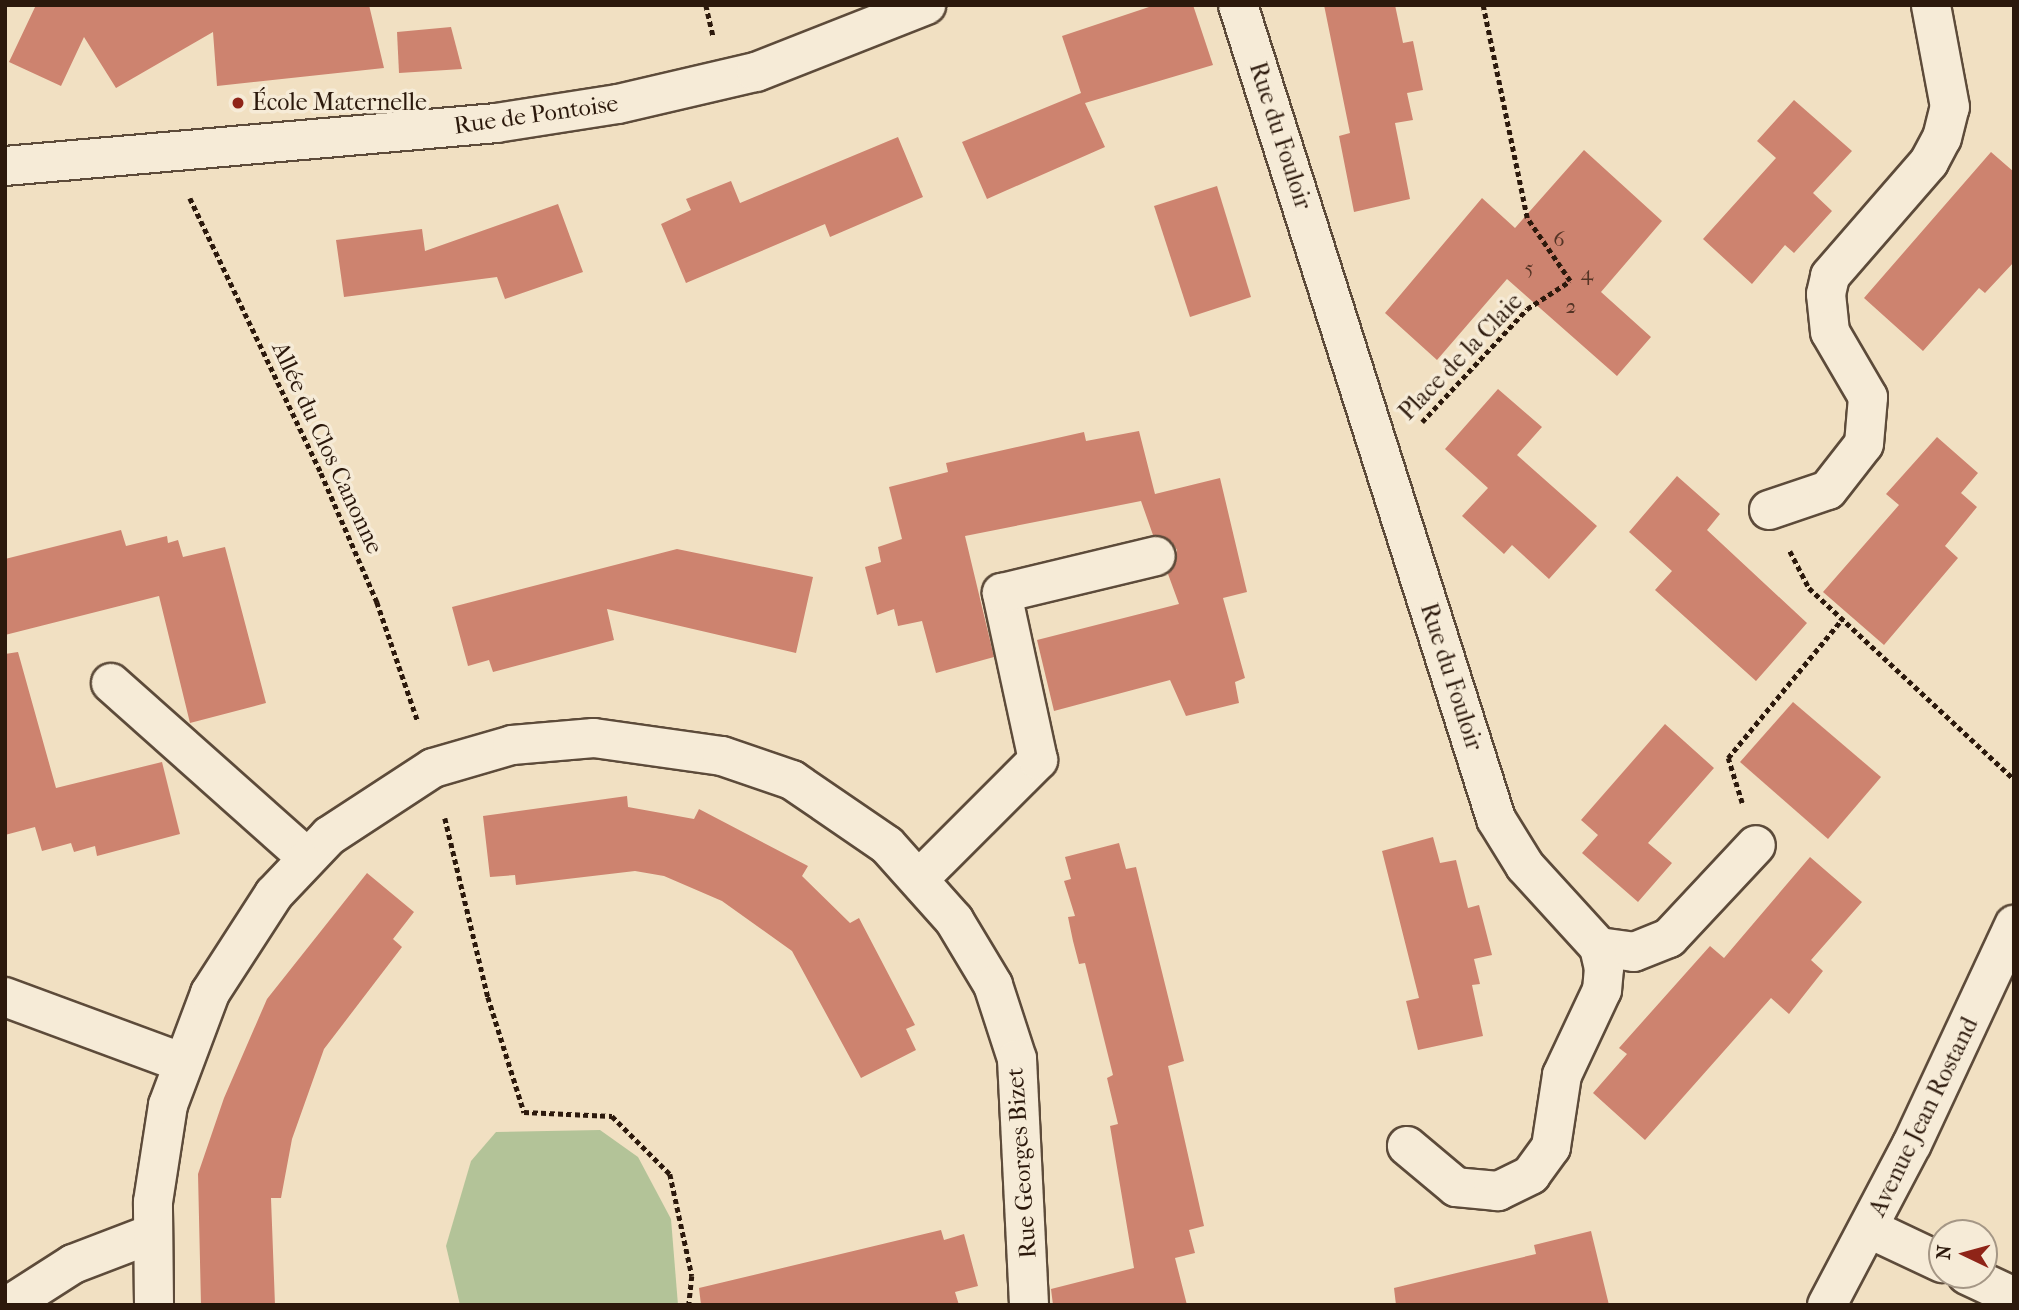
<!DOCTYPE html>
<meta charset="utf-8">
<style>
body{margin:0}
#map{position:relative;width:2019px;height:1310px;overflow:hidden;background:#f1e0c2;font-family:"IM FELL French Canon",serif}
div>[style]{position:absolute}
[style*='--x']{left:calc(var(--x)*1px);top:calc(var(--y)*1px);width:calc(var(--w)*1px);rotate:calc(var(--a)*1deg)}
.green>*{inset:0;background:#b3c398}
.building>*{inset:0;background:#cd836f}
.path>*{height:4.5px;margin-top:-2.25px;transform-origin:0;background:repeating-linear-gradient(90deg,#2c190c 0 5px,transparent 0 8.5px)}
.roads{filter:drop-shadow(2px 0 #5d4b3a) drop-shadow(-2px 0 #5d4b3a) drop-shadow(0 2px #5d4b3a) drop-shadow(0 -2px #5d4b3a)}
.street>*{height:38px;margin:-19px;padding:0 19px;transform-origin:19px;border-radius:19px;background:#f6ebd7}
.secondary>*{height:38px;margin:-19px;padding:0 19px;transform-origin:19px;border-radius:19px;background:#f6ebd7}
.dots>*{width:19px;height:19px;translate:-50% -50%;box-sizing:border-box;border:4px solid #f6ebd7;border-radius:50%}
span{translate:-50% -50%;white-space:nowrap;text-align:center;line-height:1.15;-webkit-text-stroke:7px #f6ebd7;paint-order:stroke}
.number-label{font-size:21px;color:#543425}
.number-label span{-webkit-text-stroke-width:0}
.poi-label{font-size:24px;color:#2c190c}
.left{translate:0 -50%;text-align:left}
.street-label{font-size:24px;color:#2c190c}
.frame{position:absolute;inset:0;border:7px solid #2c190c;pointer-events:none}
.north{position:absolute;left:1928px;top:1219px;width:70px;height:70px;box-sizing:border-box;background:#f6ebd7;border:2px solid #a59786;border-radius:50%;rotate:275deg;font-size:19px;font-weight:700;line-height:28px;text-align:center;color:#2c190c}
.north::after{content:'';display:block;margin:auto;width:24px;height:32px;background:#8f2418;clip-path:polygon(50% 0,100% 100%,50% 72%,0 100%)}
</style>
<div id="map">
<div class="green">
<i style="clip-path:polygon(600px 1130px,638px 1157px,671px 1219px,678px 1305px,460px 1305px,446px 1246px,471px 1161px,496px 1132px)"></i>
</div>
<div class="building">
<i style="clip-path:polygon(36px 5px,369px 5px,384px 68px,217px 86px,213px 32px,116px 88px,84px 37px,61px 86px,9px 62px)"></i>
<i style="clip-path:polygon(1155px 5px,1193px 5px,1213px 65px,1085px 103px,1105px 147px,987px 199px,962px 142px,1081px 93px,1062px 36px)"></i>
<i style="clip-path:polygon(1324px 5px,1395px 5px,1403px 43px,1413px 41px,1423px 90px,1407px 93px,1413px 120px,1395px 123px,1410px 199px,1354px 212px,1339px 136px,1350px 133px)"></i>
<i style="clip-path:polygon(451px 27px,462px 69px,399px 73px,397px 32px)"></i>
<i style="clip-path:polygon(1794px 100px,1852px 151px,1813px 193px,1832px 211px,1794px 253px,1785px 245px,1752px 284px,1703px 239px,1776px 158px,1757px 141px)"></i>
<i style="clip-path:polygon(898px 137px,923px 197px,830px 237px,825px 224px,686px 283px,661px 224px,691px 210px,686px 199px,731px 181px,740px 203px)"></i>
<i style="clip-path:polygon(1584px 150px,1662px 221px,1601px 292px,1651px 337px,1617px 376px,1507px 279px,1437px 360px,1385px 313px,1482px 198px,1515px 228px)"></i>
<i style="clip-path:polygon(1991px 152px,2014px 172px,2014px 262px,1985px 293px,1979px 288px,1923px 351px,1864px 298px)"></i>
<i style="clip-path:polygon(1217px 186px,1251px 297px,1190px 317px,1154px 206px)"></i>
<i style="clip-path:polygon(558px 204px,583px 272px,505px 299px,497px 277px,344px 297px,336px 240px,422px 229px,425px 251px)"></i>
<i style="clip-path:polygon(1498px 389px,1542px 427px,1517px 455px,1597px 526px,1549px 579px,1512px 545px,1504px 554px,1462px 516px,1488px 488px,1445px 449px)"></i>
<i style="clip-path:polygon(1139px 431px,1155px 494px,1220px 478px,1247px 592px,1223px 598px,1245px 678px,1235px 682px,1239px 703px,1186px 716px,1170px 680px,1054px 711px,1037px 640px,1179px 604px,1168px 574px,1177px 550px,1171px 541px,1153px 535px,1141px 501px,965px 536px,994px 657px,936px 673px,922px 621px,898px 626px,894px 609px,877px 615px,865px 567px,881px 562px,878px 547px,902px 539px,889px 487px,948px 472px,946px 463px,1084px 432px,1086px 441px)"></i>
<i style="clip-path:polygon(1937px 437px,1978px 473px,1961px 493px,1977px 507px,1945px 546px,1958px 558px,1884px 645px,1823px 592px,1899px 505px,1886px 494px)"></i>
<i style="clip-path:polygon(1677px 476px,1720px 514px,1707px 530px,1807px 623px,1756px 681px,1655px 590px,1672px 571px,1629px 532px)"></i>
<i style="clip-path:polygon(121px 530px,126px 546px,167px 536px,168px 543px,178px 540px,183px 557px,225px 547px,266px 703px,190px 723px,159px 596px,5px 635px,5px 559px)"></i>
<i style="clip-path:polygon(677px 549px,813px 577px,796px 653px,607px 609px,614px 640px,493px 672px,489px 660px,468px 666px,452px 607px)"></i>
<i style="clip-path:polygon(18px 652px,56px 788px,162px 762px,180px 834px,97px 856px,95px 846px,74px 852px,71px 843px,42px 851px,35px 827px,5px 835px,5px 654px)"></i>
<i style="clip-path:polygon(1793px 702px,1881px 777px,1828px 839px,1740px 762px)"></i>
<i style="clip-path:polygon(1665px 724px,1714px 768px,1648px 843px,1672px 863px,1638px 902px,1582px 853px,1598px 835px,1581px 820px)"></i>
<i style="clip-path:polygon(627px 796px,628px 807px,694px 819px,699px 809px,808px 866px,802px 876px,850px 923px,859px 918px,915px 1025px,906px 1029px,916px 1050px,861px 1078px,792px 951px,722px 901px,664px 876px,635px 871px,516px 885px,515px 875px,490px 877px,483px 816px)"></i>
<i style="clip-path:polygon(1433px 837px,1440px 863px,1456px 860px,1468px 908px,1479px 905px,1492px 955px,1474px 959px,1480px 984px,1472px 985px,1483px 1036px,1418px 1050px,1406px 1001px,1419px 998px,1382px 851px)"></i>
<i style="clip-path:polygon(1119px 843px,1126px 869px,1136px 867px,1184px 1061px,1168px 1066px,1204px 1226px,1189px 1230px,1195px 1253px,1175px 1258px,1187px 1305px,1053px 1305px,1051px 1289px,1134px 1268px,1110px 1126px,1118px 1124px,1107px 1078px,1113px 1075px,1085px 963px,1079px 964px,1073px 941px,1068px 917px,1075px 916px,1064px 881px,1071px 879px,1065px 857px)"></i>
<i style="clip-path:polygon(1810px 857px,1862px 902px,1811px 960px,1823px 971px,1789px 1014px,1771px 998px,1645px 1140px,1593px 1093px,1627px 1054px,1619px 1048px,1710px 946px,1724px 958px)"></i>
<i style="clip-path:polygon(367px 873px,414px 912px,393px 939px,402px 947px,324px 1049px,292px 1139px,281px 1198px,271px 1198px,275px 1305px,201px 1305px,198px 1174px,224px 1098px,267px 999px)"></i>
<i style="clip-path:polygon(941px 1230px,944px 1240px,964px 1234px,978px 1286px,955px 1292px,959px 1305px,701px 1305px,699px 1288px)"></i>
<i style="clip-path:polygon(1591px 1231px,1609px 1305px,1396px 1305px,1394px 1288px,1536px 1254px,1534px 1245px)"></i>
</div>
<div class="path">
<i style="--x:706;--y:5;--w:31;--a:77"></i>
<i style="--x:190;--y:198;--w:305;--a:64.5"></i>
<i style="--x:321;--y:473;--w:141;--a:66.5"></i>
<i style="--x:377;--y:602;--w:127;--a:71.1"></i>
<i style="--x:1422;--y:422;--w:154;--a:-47.1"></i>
<i style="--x:1527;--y:309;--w:51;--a:-33.1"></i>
<i style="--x:1570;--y:281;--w:76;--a:-124.3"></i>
<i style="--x:1527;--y:218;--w:217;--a:-101.7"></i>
<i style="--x:1790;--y:551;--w:42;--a:62.8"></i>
<i style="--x:1809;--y:588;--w:280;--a:43"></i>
<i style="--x:1742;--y:803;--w:47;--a:-107.3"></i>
<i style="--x:1728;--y:758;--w:180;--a:-50.6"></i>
<i style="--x:445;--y:818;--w:184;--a:76.5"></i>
<i style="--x:488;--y:997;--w:121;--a:72.6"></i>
<i style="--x:524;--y:1112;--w:88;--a:2.6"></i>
<i style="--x:612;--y:1116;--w:82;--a:45"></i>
<i style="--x:670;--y:1174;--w:104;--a:77.8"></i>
<i style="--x:692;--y:1276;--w:29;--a:96"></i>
</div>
<div class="roads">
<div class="street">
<i style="--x:1238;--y:5;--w:854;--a:72.41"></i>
<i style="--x:1496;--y:819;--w:55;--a:58.3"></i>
<i style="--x:1525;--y:866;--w:110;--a:47.6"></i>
<i style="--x:1599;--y:947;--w:22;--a:77"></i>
<i style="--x:1604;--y:968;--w:22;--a:95"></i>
<i style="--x:1602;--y:990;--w:94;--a:115.2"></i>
<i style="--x:1562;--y:1075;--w:73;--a:98.7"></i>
<i style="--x:1551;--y:1147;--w:34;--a:126"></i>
<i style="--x:1531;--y:1175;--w:37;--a:154"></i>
<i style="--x:1498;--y:1191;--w:42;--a:-174.6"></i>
<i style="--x:1456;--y:1187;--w:64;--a:-140.1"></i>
<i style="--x:1769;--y:510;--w:62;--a:-18.7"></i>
<i style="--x:1828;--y:490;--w:58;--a:-52"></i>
<i style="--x:1864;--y:444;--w:47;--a:-85.1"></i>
<i style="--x:1868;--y:397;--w:75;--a:-120.3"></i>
<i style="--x:1830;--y:332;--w:38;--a:-96"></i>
<i style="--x:1826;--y:294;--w:18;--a:-77"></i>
<i style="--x:1830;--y:276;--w:151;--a:-49"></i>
<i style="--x:1929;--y:162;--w:27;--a:-62"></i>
<i style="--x:1942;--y:138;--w:32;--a:-76"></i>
<i style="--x:1950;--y:107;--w:104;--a:-100.6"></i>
<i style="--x:111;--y:683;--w:261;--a:41.7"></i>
<i style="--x:920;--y:878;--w:167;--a:-45"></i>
<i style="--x:1038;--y:760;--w:171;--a:-102.2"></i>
<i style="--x:1002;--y:593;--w:158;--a:-13.5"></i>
<i style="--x:1599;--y:947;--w:35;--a:8"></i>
<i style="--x:1634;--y:952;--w:38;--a:-22"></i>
<i style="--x:1669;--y:938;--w:127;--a:-46.9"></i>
<i style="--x:5;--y:997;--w:188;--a:20.3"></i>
<i style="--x:1870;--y:1229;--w:80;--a:25.3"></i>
<i style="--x:1967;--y:1275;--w:52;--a:25.1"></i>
<i style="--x:9;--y:1305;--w:76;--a:-32.6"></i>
<i style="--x:73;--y:1264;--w:84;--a:-21"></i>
<i style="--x:154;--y:1305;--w:103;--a:-90.6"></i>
<i style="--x:153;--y:1202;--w:98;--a:-81.2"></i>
<i style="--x:168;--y:1105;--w:120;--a:-69.4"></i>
<i style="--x:210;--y:993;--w:118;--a:-57.1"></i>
<i style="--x:274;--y:894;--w:80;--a:-46.5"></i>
<i style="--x:329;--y:836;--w:124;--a:-33.2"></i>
<i style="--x:433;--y:768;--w:82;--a:-16.2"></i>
<i style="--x:512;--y:745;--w:82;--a:-4.9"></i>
<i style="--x:594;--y:738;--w:129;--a:8"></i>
<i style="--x:722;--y:756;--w:74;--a:18.9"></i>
<i style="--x:792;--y:780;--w:115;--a:34.4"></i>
<i style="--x:887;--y:845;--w:101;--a:48.2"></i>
<i style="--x:954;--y:920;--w:76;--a:59"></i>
<i style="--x:993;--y:985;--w:78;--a:72"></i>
<i style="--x:1017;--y:1059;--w:246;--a:87.2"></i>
</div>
<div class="secondary">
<i style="--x:5;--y:166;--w:493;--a:-5"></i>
<i style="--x:496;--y:123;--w:123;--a:-8.9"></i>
<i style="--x:618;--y:104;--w:142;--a:-13.1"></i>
<i style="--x:756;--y:72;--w:183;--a:-21.5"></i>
<i style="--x:1827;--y:1305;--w:182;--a:-62.2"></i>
<i style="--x:1912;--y:1144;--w:242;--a:-65"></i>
</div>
</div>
<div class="dots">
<i style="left:238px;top:103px;background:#8f2418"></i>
</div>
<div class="number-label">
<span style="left:1559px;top:239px">6</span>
<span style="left:1529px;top:268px">5</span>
<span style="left:1587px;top:273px">4</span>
<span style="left:1571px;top:306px">2</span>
</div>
<div class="poi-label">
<span class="left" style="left:252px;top:103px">École Maternelle</span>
</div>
<div class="street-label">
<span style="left:536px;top:115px;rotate:-8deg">Rue de Pontoise</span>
<span style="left:1280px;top:136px;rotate:72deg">Rue du Fouloir</span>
<span style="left:1461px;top:357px;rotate:-46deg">Place de la Claie</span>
<span style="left:327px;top:448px;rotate:65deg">Allée du Clos Canonne</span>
<span style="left:1451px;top:677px;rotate:72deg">Rue du Fouloir</span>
<span style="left:1924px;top:1117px;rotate:-64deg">Avenue Jean Rostand</span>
<span style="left:1022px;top:1163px;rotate:-94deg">Rue Georges Bizet</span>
</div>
<div class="frame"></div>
<div class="north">N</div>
</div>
